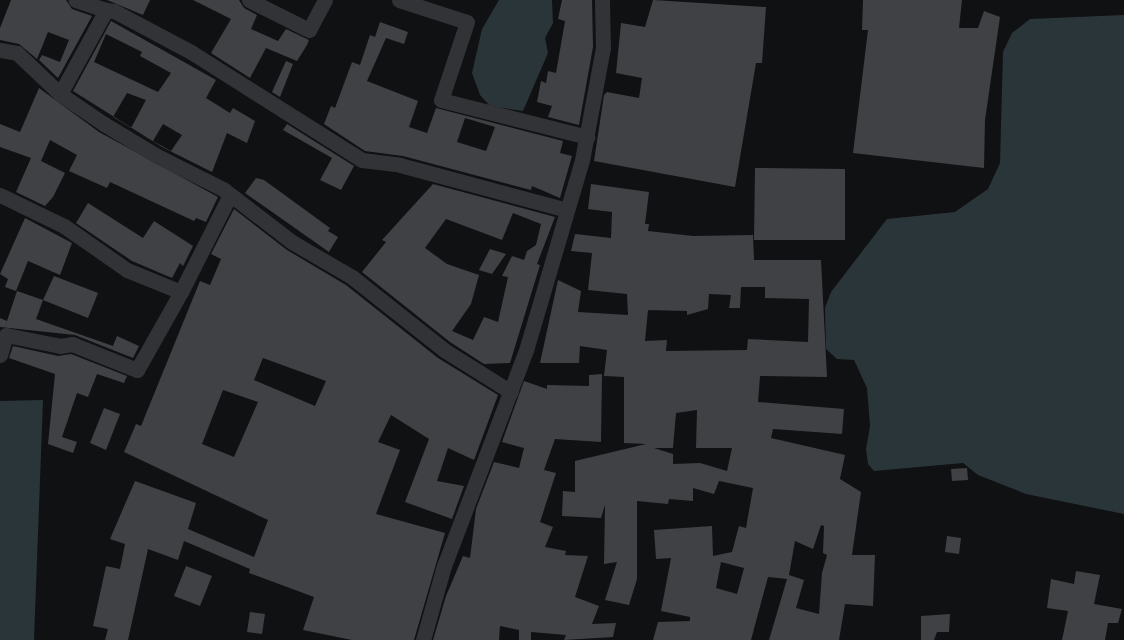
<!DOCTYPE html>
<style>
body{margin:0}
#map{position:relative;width:1124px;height:640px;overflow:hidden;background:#101112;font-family:"Fira Sans Condensed",sans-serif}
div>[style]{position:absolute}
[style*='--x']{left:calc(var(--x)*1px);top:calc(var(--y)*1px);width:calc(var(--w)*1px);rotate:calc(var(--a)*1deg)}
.water>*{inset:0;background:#2a353a}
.building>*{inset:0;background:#3f4145}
.minor>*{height:15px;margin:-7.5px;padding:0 7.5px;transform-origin:7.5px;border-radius:7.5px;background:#323337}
span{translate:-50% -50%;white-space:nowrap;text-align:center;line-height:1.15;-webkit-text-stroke:4.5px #0b0c0d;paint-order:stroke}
</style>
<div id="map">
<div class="water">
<i style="clip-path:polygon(499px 0,552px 0,553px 23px,545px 38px,548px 53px,523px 111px,490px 106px,480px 95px,472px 73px,482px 29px)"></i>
<i style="clip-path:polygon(1124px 15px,1124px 514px,1026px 494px,978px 475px,963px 463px,874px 471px,868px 464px,866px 449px,870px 426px,867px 388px,854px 360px,837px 359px,826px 349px,825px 308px,831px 292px,887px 219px,955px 212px,988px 189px,1000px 163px,1003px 52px,1012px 33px,1030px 19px)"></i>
<i style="clip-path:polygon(43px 400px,34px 640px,0 640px,0 401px)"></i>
</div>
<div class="building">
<i style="clip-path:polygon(11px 0,66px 0,72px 9px,92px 16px,58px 78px,39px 60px,42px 55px,60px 62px,69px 40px,48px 32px,37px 59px,19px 44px,0 40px,0 28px)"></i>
<i style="clip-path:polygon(107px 0,150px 0,143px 15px)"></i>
<i style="clip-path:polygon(193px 0,239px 0,244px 8px,257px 15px,251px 29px,278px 41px,286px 29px,309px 40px,307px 45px,297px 61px,266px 48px,250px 78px,211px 53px,231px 19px)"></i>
<i style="clip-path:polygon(562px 0,592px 0,593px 47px,579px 125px,548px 117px,552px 106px,537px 102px,541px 81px,546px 83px,548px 71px,556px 73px,565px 21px,558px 19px)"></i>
<i style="clip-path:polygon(653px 0,766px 7px,762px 63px,756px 63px,735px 187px,594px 161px,604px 95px,607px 92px,639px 98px,642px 78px,616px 73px,621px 23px,645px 27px)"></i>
<i style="clip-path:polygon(863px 0,962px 0,959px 28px,978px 28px,984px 11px,1000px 17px,985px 120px,984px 168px,853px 153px,868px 30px,862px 30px)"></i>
<i style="clip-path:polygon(evenodd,111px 21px,216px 80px,206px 98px,230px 113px,233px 108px,255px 121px,247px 143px,227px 133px,212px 172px,162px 147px,73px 91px,111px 21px,106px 34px,142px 52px,140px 56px,171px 73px,158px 92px,94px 62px,106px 34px,111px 21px,127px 93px,146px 100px,131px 128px,113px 117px,127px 93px,111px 21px,163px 124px,182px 135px,171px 151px,153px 141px,163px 124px)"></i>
<i style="clip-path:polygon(evenodd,380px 22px,408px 32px,404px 44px,386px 38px,367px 81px,418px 101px,409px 127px,427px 133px,436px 108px,563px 141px,560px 153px,572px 156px,560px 198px,532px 186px,531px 190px,403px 156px,365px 151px,324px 124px,331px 106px,335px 108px,352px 62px,360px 65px,370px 35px,375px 37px,380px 22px,465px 118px,495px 127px,486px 151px,457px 142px,465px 118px)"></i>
<i style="clip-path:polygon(286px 61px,293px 64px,280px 97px,272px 92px)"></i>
<i style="clip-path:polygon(39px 88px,99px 132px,218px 197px,206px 222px,196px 218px,194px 221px,110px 182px,107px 188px,69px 171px,77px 155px,50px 140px,41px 161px,65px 173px,53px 197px,45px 206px,16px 192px,31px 158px,0 147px,0 124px,20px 132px)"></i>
<i style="clip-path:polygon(287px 124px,354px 166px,341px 190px,320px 180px,332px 158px,283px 130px)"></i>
<i style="clip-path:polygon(755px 168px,845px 169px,845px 240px,754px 240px)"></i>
<i style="clip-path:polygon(256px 178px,264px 180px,330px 228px,328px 231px,338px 237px,329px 252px,245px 193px)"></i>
<i style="clip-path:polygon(evenodd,433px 184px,555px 217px,537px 264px,540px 265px,510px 363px,484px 364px,450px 342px,362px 272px,386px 242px,382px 240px,433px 184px,513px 213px,541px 224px,536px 245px,527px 251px,524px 260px,512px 256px,502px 276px,508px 277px,498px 322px,484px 317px,473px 340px,452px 331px,471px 304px,479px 275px,447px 264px,425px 248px,446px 219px,502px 240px,513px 213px)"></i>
<i style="clip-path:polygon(evenodd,591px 184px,649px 192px,645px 224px,649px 224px,648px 231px,693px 236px,753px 235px,754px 260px,821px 260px,827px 377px,760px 376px,758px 402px,844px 409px,842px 434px,773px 429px,771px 438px,845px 455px,840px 479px,861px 492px,852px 555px,875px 555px,873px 606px,845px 604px,839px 640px,769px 640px,787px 579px,768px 577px,751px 640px,653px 640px,658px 622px,690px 621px,690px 617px,661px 611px,671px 558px,656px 559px,654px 530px,712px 526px,713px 556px,732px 552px,739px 526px,746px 528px,753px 488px,719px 481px,714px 494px,693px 488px,693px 501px,669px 499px,668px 504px,637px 501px,637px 579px,629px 605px,605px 600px,617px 562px,604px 564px,605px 505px,601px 518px,562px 516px,563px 491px,575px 492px,575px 461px,646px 444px,624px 443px,624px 377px,604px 376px,607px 350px,580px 346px,579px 363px,540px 363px,558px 280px,581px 291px,578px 312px,628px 315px,627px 294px,588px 290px,592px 253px,571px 251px,575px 234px,611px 238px,612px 212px,588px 209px,591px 184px,741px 287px,765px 287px,765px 298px,809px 299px,808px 342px,748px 339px,747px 350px,666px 351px,667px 340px,645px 341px,648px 310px,687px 311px,687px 315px,708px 309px,709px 294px,731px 295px,729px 308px,740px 308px,741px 287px,591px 184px,697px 410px,696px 448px,732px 448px,727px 471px,700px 463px,673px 464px,673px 454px,654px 448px,673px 448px,676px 413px,697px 410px,591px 184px,821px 525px,824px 526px,823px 553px,827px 555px,822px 573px,819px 614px,796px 608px,804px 580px,789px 575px,795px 541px,813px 549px,821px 525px,591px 184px,721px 562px,744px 568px,737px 594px,716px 588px,721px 562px)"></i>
<i style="clip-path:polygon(88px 203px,143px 238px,154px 221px,193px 246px,183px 266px,180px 263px,172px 278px,132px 261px,76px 223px)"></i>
<i style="clip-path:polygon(evenodd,234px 209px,287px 250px,346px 285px,438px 358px,498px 395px,474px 460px,448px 448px,437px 481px,464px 486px,452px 519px,405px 502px,429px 439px,391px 415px,378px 442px,400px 450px,376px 514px,445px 533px,414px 640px,352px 640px,303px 630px,314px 597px,249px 573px,250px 569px,184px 541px,178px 560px,148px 549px,128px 640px,105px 640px,108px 629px,93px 626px,106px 566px,120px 569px,125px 544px,110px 539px,135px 481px,196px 503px,188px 529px,254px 557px,268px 520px,124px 452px,136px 424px,141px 426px,200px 281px,210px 285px,221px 259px,211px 254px,234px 209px,263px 358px,326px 381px,315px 406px,254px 380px,263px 358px,234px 209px,223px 390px,258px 402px,234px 457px,202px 444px,223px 390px)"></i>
<i style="clip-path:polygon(25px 218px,72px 243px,60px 275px,28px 261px,16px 291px,5px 287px,8px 279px,0 274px)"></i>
<i style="clip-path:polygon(490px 249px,506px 254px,492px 274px,479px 270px)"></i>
<i style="clip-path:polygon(54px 276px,98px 293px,88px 318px,43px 300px)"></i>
<i style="clip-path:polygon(17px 291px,43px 300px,36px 319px,113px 346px,117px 336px,139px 346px,133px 358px,75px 335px,0 327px,0 318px,7px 321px)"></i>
<i style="clip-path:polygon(13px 346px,58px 356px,71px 354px,127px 376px,124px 383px,97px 374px,88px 397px,77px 393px,62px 437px,77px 442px,73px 453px,48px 444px,55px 374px,9px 358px)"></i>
<i style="clip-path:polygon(602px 374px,601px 442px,555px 439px,544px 470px,556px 473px,540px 522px,553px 527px,545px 547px,566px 551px,565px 555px,588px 556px,575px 597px,599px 606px,592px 624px,616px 623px,613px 637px,564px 640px,566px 635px,531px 632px,531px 640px,519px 640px,519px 630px,500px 626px,499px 640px,433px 640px,446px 596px,463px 556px,470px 558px,476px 509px,494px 462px,519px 468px,524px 448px,502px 442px,524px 381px,547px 389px,547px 385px,589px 386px,589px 375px)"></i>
<i style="clip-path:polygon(104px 408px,120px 414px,106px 450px,90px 443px)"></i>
<i style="clip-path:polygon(967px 468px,968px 480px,952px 481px,951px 469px)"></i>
<i style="clip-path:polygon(947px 536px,961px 538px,959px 554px,945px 552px)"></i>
<i style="clip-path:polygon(186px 566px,212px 576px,200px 606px,174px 596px)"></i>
<i style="clip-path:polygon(1076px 571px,1100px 575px,1094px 604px,1122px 609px,1118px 623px,1108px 623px,1105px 640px,1062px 640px,1068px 611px,1047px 608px,1051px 579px,1074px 584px)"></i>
<i style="clip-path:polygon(250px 612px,265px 614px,262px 634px,247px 632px)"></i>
<i style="clip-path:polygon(950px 614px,949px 632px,937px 632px,934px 640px,921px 640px,921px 616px)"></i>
</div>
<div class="minor">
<i style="--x:249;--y:0;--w:67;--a:26.6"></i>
<i style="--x:309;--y:30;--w:34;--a:-62"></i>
<i style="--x:399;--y:0;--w:71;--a:17.9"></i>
<i style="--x:467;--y:22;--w:82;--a:108.4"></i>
<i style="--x:441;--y:100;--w:151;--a:14.2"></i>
<i style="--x:106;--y:10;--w:8;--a:7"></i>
<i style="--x:114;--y:11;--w:87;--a:28"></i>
<i style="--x:191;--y:52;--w:202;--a:32.3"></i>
<i style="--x:362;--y:160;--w:38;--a:7"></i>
<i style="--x:400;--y:165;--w:173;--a:15.1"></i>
<i style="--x:0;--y:50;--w:17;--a:10"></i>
<i style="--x:17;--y:53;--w:59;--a:43.6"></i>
<i style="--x:60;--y:94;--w:53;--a:34.3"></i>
<i style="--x:104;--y:124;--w:62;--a:31.1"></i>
<i style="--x:157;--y:156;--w:74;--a:26.6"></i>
<i style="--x:223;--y:189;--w:87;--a:37.5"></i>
<i style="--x:292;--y:242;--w:69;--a:30.3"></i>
<i style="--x:352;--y:277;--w:117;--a:38.4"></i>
<i style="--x:444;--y:350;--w:79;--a:32.1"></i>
<i style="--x:60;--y:94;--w:96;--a:-61.3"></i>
<i style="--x:106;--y:10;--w:32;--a:-162"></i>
<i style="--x:0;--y:195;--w:71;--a:25.8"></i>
<i style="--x:64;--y:226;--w:77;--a:34.9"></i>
<i style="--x:127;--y:270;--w:58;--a:22.2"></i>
<i style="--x:181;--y:292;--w:109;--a:-63.2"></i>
<i style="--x:0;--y:355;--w:21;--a:-73"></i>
<i style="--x:6;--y:335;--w:55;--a:11.5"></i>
<i style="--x:60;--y:346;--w:12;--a:-9"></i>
<i style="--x:72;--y:344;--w:70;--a:21.8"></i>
<i style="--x:137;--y:370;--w:90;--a:-60.6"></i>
<i style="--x:423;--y:640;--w:77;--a:-74.2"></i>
<i style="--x:444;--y:566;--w:234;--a:-69.2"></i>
<i style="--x:527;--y:347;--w:195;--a:-73.6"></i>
<i style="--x:582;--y:160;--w:114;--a:-79.4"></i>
<i style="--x:603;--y:48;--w:48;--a:-91.2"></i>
</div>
</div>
